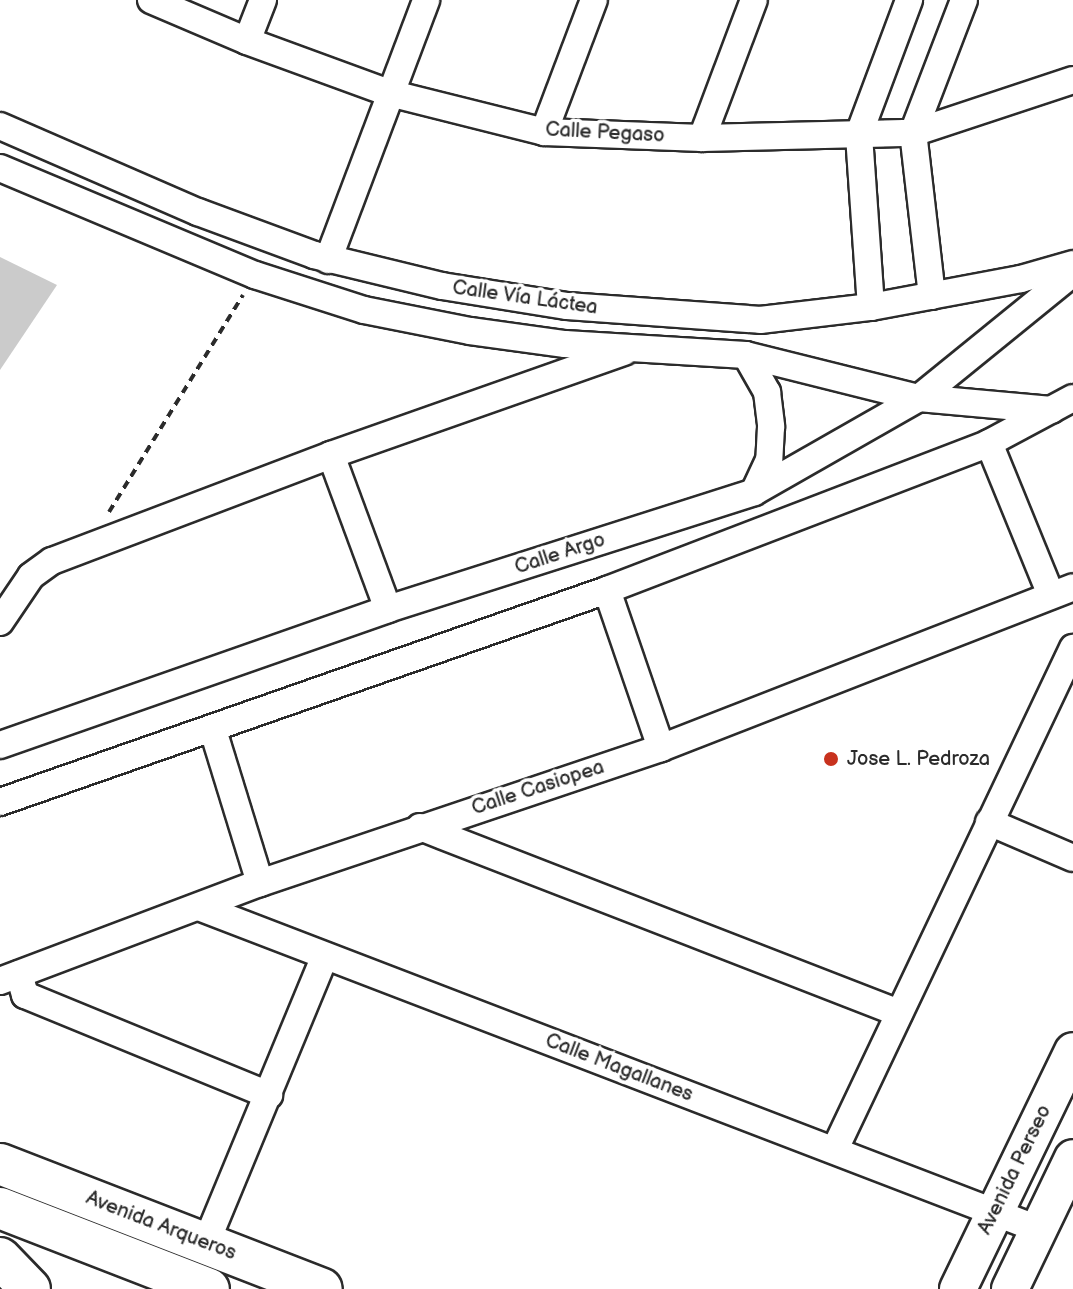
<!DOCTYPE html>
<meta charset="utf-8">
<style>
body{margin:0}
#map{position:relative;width:1073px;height:1289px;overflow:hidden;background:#fff;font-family:"Balsamiq Sans",sans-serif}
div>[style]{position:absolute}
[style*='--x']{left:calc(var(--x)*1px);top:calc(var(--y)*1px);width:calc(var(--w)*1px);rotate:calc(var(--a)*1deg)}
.building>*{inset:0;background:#cbcbcb}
.path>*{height:4px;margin-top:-2px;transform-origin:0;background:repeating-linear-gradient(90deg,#2b2b2b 0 8px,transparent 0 14px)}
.roads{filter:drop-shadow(2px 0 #2b2b2b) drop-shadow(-2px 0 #2b2b2b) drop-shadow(0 2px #2b2b2b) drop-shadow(0 -2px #2b2b2b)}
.minor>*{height:26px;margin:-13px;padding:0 13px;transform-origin:13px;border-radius:13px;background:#fff}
.secondary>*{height:36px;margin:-18px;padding:0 18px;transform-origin:18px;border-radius:18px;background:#fff}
.primary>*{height:40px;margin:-20px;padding:0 20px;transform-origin:20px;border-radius:20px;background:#fff}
.dots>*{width:22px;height:22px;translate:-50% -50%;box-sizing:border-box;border:4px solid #fff;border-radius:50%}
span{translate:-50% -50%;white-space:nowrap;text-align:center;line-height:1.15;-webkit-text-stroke:7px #fff;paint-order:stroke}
.street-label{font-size:20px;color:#2b2b2b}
.poi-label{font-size:20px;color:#2b2b2b}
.left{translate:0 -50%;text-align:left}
</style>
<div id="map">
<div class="building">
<i style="clip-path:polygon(0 257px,57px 285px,0 370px)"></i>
</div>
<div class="path">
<i style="--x:109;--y:512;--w:255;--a:-58.3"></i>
</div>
<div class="roads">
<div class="minor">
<i style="--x:151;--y:0;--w:104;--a:23.1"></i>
<i style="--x:247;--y:41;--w:151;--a:20.1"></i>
<i style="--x:389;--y:93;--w:160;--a:14.1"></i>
<i style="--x:544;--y:132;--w:158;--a:2.2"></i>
<i style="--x:702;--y:138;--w:211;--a:-1.4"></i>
<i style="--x:913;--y:133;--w:169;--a:-18.3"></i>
<i style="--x:247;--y:41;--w:44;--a:-68.7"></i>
<i style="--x:0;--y:126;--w:216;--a:23.5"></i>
<i style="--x:198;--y:212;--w:124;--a:20.3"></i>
<i style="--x:314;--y:255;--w:132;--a:13.6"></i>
<i style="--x:442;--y:286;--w:127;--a:9.1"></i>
<i style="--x:567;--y:306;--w:194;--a:4.1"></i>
<i style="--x:760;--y:320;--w:112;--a:-6.7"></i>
<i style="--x:871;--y:307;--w:153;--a:-10.6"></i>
<i style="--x:1021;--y:279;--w:54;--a:-16.1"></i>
<i style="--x:544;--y:132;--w:141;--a:-69.3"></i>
<i style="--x:702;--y:138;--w:147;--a:-69.4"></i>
<i style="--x:0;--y:168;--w:277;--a:22.8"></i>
<i style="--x:255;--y:275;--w:114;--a:17.8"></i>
<i style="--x:364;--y:310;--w:108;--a:11.2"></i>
<i style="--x:470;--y:331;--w:96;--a:7.8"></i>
<i style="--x:565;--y:344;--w:181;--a:3.5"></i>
<i style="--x:746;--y:355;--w:178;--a:14"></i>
<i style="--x:919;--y:398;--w:133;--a:5.2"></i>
<i style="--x:328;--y:260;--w:278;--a:-69.3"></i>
<i style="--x:932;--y:296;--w:164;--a:-96.6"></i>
<i style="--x:913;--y:133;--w:142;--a:-69"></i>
<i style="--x:871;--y:307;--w:173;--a:-94"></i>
<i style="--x:859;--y:134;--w:143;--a:-69.5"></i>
<i style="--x:746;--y:355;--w:43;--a:60.4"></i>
<i style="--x:767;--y:392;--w:35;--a:83"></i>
<i style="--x:771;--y:427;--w:33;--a:93"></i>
<i style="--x:769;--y:460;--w:35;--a:115"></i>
<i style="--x:989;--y:443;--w:164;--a:67.8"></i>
<i style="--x:331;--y:455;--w:164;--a:69.7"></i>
<i style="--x:607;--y:590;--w:167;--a:71.1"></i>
<i style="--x:0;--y:622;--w:55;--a:-56"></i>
<i style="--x:31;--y:576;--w:26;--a:-36"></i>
<i style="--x:52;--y:561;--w:298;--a:-20.8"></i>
<i style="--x:331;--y:455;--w:311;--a:-19.4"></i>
<i style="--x:213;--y:730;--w:160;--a:72.9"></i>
<i style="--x:0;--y:745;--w:411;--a:-19.3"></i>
<i style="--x:388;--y:609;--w:384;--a:-17.7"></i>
<i style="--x:754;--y:492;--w:190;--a:-29.7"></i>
<i style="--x:919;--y:398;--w:198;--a:-39.1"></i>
<i style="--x:0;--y:802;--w:643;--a:-19.25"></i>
<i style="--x:607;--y:590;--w:409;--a:-21"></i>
<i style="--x:989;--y:443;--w:95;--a:-28.2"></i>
<i style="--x:989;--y:822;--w:91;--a:23.2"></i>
<i style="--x:420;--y:827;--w:514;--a:21.22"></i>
<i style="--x:199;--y:907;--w:899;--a:21"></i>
<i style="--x:19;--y:974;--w:22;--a:74"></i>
<i style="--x:25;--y:995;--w:264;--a:22.3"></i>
<i style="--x:0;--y:981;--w:278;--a:-20.7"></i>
<i style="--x:260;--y:883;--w:423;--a:-18.6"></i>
<i style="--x:661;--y:748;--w:442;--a:-21.3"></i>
<i style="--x:835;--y:1149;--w:555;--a:-64.59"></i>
<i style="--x:206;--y:1243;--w:308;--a:-67.5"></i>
</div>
<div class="secondary">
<i style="--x:958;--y:1289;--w:264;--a:-64.2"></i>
<i style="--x:1010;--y:1289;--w:145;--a:-64.3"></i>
</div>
<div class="primary">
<i style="--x:0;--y:1164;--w:345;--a:21.2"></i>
<i style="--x:0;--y:1208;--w:224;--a:21.2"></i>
<i style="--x:0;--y:1258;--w:43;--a:45.9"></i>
</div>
</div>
<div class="dots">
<i style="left:831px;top:759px;background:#c8321e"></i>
</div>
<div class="street-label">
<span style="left:605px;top:133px;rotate:3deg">Calle Pegaso</span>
<span style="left:525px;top:298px;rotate:8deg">Calle Vía Láctea</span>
<span style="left:560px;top:554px;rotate:-18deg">Calle Argo</span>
<span style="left:538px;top:788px;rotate:-18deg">Calle Casiopea</span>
<span style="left:619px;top:1068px;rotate:21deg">Calle Magallanes</span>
<span style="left:1015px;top:1170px;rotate:-64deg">Avenida Perseo</span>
<span style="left:161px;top:1226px;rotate:21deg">Avenida Arqueros</span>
</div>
<div class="poi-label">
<span class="left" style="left:847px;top:759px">Jose L. Pedroza</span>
</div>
</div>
